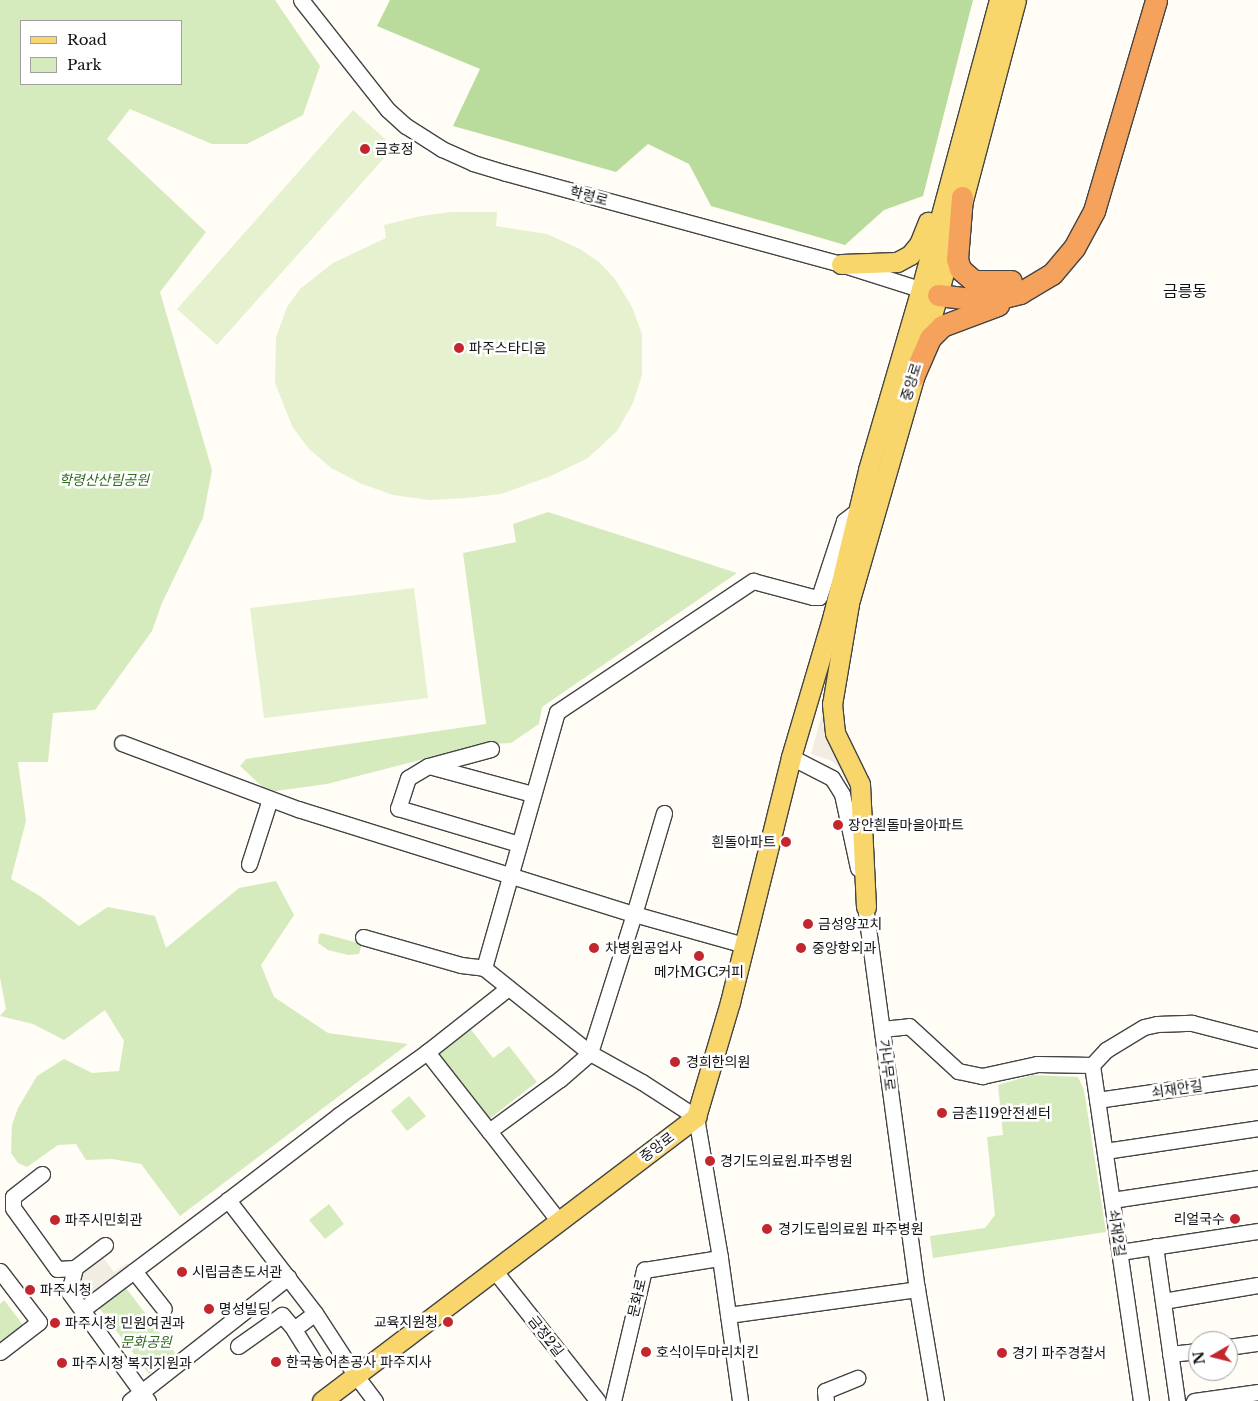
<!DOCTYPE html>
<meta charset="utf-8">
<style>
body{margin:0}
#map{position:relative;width:1258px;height:1401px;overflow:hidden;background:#fffdf5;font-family:"Libre Baskerville","Noto Sans KR",serif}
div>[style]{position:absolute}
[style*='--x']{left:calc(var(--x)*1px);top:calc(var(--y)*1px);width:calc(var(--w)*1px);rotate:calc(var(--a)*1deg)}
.green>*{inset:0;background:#d5ebbd}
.forest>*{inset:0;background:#b9dc9c}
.pitch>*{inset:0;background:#e6f2cf}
.plaza>*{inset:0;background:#f1ede2}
.roads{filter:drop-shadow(1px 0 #444) drop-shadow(-1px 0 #444) drop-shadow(0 1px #444) drop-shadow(0 -1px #444)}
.minor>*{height:15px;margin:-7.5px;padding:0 7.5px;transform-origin:7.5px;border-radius:7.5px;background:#fff}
.major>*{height:19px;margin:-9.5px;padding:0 9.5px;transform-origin:9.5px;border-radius:9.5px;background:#f9d66b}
.highway>*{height:21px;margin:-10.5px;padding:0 10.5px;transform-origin:10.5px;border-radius:10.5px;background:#f5a25d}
.dots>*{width:14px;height:14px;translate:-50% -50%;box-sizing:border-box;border:2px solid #fff;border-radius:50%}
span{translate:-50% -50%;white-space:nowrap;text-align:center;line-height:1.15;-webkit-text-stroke:5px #fff;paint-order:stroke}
.poi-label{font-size:14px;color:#111}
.left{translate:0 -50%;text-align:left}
.right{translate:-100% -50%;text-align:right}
.street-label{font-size:14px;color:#111}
.park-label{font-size:14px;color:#2f6b1f;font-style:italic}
.quarter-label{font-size:16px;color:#111}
.legend{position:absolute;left:20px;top:20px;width:162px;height:65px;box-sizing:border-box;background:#fff;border:1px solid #a0a0a0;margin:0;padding:6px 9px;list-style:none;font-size:15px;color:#111}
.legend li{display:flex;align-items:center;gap:10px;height:25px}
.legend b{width:25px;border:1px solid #a0a0a0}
.north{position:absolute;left:1188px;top:1331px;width:50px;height:50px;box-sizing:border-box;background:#fff;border:1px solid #a0a0a0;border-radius:50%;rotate:262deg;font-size:14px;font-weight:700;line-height:20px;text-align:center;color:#111}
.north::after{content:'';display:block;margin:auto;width:18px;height:22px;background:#c4262e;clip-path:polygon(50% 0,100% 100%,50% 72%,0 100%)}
</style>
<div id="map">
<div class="green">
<i style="clip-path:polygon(evenodd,0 0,275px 0,320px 66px,303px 115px,247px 144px,212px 144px,130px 109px,107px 139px,206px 232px,160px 292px,212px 470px,203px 518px,162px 603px,152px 631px,95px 710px,53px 713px,48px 762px,18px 762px,26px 821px,11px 879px,40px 896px,79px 926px,108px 907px,155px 916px,166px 948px,239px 888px,276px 881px,294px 915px,261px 965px,274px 997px,328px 1033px,408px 1044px,180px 1216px,141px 1164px,112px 1159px,86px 1160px,76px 1144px,58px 1145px,27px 1167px,18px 1163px,11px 1153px,12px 1125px,18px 1108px,37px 1076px,64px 1059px,92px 1073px,119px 1071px,124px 1041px,105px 1010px,64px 1040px,33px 1024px,0 1016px,6px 1009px,0 978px,0 0,21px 21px,181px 21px,181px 84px,21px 84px,21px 21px)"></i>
<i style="clip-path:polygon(548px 512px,737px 573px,542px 707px,539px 724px,511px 743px,478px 745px,327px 784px,268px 792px,240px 766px,246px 759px,486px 724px,463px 553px,516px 542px,513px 524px)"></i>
<i style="clip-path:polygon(321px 933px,362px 944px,359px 954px,348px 955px,328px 950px,318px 943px,319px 935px)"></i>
<i style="clip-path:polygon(469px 1027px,493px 1058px,509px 1046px,537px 1082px,489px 1119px,437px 1051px)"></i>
<i style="clip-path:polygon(1033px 1075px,1078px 1077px,1084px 1090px,1106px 1232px,933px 1258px,930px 1236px,985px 1228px,995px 1215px,987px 1137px,1003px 1135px,998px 1085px)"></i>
<i style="clip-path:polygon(409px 1096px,426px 1116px,407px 1131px,391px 1111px)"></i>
<i style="clip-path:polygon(329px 1204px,344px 1224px,325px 1239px,309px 1220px)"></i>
<i style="clip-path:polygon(126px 1288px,176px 1354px,149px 1374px,99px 1308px)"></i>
<i style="clip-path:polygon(4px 1300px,23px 1325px,0 1348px,0 1304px)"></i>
</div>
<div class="forest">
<i style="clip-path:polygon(390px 0,973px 0,923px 196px,884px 210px,845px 245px,711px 206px,689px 164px,648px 144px,616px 172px,453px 126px,480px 69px,377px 26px)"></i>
</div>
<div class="pitch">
<i style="clip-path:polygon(353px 110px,394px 147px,217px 345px,177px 309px)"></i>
<i style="clip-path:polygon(451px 212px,497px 212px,496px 226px,547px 234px,580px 249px,599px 262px,615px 279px,632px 307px,642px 334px,642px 375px,633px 403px,617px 431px,588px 458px,551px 476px,501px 494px,467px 498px,429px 500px,393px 495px,362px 484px,331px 468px,308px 448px,292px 426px,275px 383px,276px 337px,287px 307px,300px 289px,333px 263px,386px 238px,384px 225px,421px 216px)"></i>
<i style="clip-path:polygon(414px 588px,428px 698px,264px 718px,250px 608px)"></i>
</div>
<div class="plaza">
<i style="clip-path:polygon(828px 691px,844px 772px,832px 761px,811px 754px)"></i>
<i style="clip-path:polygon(102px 1256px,114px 1272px,127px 1263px,132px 1269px,87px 1303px,76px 1297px,77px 1275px)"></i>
</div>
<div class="roads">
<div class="minor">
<i style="--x:301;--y:0;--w:140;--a:51.7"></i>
<i style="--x:388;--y:110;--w:24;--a:42"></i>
<i style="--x:406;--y:126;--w:43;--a:32.6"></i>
<i style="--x:442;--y:149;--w:34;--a:24"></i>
<i style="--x:473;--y:163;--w:34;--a:17"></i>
<i style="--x:506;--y:173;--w:347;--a:15.2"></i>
<i style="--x:841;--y:264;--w:96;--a:17.7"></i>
<i style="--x:122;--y:743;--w:188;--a:20.6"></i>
<i style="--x:298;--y:809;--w:352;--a:17.4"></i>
<i style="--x:634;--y:914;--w:146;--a:107.6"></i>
<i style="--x:590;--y:1053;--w:40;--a:139"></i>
<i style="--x:560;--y:1079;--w:88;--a:143.8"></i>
<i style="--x:489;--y:1131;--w:113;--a:52.2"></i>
<i style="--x:491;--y:749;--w:65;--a:164.9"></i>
<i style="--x:428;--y:766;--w:23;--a:149"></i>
<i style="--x:408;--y:778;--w:32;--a:108"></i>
<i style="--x:398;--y:808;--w:126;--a:16.6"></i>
<i style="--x:791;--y:757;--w:46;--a:27.1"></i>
<i style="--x:832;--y:778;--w:19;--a:58"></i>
<i style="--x:842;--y:794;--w:76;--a:77.8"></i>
<i style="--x:429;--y:766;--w:108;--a:15.1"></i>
<i style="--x:664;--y:813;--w:105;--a:106.5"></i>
<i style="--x:634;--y:914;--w:114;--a:15.7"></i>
<i style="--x:249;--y:864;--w:68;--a:-72.1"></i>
<i style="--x:864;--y:898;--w:395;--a:82.3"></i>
<i style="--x:917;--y:1289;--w:114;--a:80.4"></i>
<i style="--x:363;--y:937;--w:102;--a:15.9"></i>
<i style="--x:461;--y:965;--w:23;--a:7"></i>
<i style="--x:484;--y:968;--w:136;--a:38.7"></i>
<i style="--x:590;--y:1053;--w:60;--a:29.1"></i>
<i style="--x:642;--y:1082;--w:64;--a:32.9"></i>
<i style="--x:696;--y:1117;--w:143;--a:80.3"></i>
<i style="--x:720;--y:1258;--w:144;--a:82"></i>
<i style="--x:484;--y:968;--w:266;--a:-74.1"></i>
<i style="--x:557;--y:712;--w:236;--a:-33.8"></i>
<i style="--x:753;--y:581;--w:62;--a:14.9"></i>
<i style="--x:813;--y:597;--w:6;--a:0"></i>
<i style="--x:819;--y:597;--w:80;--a:-71.8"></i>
<i style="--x:844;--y:521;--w:18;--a:-38"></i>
<i style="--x:882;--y:1029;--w:27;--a:-6"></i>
<i style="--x:909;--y:1026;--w:67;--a:42.6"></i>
<i style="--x:958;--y:1071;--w:25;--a:12"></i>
<i style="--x:982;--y:1076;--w:56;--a:-12.3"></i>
<i style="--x:1037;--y:1064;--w:55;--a:1"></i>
<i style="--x:1092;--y:1065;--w:21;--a:-47"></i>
<i style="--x:1106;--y:1050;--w:44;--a:-31.2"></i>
<i style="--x:1144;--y:1027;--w:13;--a:-13"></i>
<i style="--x:1157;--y:1024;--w:35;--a:-2"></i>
<i style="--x:1192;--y:1023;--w:68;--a:14.4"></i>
<i style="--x:427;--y:1052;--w:100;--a:51.9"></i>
<i style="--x:1092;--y:1065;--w:340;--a:81.7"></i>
<i style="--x:1097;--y:1100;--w:162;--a:-8.2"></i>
<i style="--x:1105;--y:1151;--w:155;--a:-8.5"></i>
<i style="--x:42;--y:1174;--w:37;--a:142"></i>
<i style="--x:13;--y:1197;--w:11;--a:90"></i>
<i style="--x:13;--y:1208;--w:75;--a:54.2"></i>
<i style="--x:57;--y:1269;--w:18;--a:-3"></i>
<i style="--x:1112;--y:1200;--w:148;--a:-8.6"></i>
<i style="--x:105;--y:1245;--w:38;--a:143"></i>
<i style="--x:75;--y:1268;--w:25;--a:104"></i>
<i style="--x:69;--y:1292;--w:135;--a:54.1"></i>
<i style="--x:1155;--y:1246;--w:157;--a:81.9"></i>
<i style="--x:1120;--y:1252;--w:140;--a:-8.7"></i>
<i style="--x:494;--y:1270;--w:167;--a:51.6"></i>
<i style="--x:0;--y:1271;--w:64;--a:52.6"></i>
<i style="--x:39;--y:1322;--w:49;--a:142.4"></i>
<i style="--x:134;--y:1271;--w:48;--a:51.7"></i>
<i style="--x:1163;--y:1301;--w:96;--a:-9.6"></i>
<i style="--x:82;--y:1310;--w:183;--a:-37"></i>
<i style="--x:728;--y:1315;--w:191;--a:-7.8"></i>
<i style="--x:238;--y:1346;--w:54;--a:-35.2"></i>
<i style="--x:282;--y:1315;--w:18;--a:49"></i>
<i style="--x:1228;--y:1347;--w:30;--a:-8"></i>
<i style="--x:1170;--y:1354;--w:28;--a:-6"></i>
<i style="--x:313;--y:1360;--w:36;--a:-122"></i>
<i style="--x:294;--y:1329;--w:26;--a:-37"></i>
<i style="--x:130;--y:1401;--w:201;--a:-38.1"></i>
<i style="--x:375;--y:1401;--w:31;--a:-127"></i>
<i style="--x:356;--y:1376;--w:75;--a:-123.1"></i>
<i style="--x:315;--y:1313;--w:143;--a:-127.6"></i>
<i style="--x:228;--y:1200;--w:140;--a:-37.4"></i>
<i style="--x:339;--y:1115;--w:108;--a:-35.6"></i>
<i style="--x:427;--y:1052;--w:103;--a:-38.3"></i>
<i style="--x:613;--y:1401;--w:135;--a:-76.7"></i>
<i style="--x:644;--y:1270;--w:77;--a:-9"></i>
<i style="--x:826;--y:1401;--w:10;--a:-96"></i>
<i style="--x:825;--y:1391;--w:35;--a:-22"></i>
<i style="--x:1194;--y:1401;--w:65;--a:-8"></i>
</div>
<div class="major">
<i style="--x:841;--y:264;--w:56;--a:-2"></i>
<i style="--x:897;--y:262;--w:15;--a:-28"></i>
<i style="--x:910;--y:255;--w:14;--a:-51"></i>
<i style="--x:919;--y:244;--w:24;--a:-68"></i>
<i style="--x:849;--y:604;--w:101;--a:99.6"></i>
<i style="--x:832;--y:704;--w:29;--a:84"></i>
<i style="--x:835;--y:733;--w:57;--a:63.9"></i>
<i style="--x:860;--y:784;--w:123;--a:87.2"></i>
<i style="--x:847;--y:610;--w:328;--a:-73.9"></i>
<i style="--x:938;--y:295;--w:305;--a:-75.2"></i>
<i style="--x:322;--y:1401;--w:470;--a:-37.2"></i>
<i style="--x:696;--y:1117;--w:120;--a:-73.5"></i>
<i style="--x:730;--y:1002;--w:252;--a:-76"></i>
<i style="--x:791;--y:757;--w:148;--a:-73.5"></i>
<i style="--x:833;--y:615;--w:149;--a:-76.4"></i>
<i style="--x:868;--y:470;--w:189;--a:-73.7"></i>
<i style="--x:921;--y:289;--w:299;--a:-74.9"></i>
</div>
<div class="highway">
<i style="--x:962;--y:197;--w:62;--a:94.6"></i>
<i style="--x:957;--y:259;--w:10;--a:73"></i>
<i style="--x:960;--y:269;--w:18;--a:41"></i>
<i style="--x:974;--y:281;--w:37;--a:0"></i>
<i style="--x:938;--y:295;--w:50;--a:6.8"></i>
<i style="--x:988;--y:301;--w:33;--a:-14"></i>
<i style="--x:1020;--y:293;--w:37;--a:-31"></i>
<i style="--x:1052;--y:274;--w:34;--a:-50"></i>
<i style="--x:1074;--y:248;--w:42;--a:-61.6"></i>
<i style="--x:1094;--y:211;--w:220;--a:-73.6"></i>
<i style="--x:913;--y:377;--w:43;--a:-66.4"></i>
<i style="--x:930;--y:338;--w:17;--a:-45"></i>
<i style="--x:942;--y:326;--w:60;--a:-20.6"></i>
</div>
</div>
<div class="dots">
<i style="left:365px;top:149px;background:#c4262e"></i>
<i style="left:459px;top:348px;background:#c4262e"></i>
<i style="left:838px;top:825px;background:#c4262e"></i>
<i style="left:786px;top:842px;background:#c4262e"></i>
<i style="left:808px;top:924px;background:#c4262e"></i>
<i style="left:594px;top:948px;background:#c4262e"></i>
<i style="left:801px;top:948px;background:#c4262e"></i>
<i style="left:699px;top:956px;background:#c4262e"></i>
<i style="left:675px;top:1062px;background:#c4262e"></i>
<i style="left:942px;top:1113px;background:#c4262e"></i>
<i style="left:710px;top:1161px;background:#c4262e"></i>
<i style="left:1235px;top:1219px;background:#c4262e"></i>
<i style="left:55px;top:1220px;background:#c4262e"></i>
<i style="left:767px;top:1229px;background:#c4262e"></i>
<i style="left:182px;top:1272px;background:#c4262e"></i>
<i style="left:30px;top:1290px;background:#c4262e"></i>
<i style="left:209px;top:1309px;background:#c4262e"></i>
<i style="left:448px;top:1322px;background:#c4262e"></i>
<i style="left:55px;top:1323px;background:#c4262e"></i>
<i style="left:646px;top:1352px;background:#c4262e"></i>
<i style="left:1002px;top:1353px;background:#c4262e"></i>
<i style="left:276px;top:1362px;background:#c4262e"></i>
<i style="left:62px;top:1363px;background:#c4262e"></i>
</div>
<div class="poi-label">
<span class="left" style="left:375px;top:149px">금호정</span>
<span class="left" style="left:469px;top:348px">파주스타디움</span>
<span class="left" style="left:848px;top:825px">장안흰돌마을아파트</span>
<span class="right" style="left:776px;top:842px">흰돌아파트</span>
<span class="left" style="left:818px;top:924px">금성양꼬치</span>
<span class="left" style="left:605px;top:948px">차병원공업사</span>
<span class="left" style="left:812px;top:948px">중앙항외과</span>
<span style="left:699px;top:972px">메가MGC커피</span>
<span class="left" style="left:686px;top:1062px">경희한의원</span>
<span class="left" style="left:952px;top:1113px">금촌119안전센터</span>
<span class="left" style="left:720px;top:1161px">경기도의료원.파주병원</span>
<span class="right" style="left:1225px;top:1219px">리얼국수</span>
<span class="left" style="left:65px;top:1220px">파주시민회관</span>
<span class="left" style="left:778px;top:1229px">경기도립의료원 파주병원</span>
<span class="left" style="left:192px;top:1272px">시립금촌도서관</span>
<span class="left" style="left:40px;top:1290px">파주시청</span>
<span class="left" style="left:219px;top:1309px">명성빌딩</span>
<span class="right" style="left:438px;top:1322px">교육지원청</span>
<span class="left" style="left:65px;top:1323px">파주시청 민원여권과</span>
<span class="left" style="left:656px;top:1352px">호식이두마리치킨</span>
<span class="left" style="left:1012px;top:1353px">경기 파주경찰서</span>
<span class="left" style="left:286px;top:1362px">한국농어촌공사 파주지사</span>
<span class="left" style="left:72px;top:1363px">파주시청 복지지원과</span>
</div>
<div class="street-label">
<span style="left:589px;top:196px;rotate:15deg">학령로</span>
<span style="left:911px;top:382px;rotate:-73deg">중앙로</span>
<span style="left:887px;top:1065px;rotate:83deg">가나무로</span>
<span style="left:1177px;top:1089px;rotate:-8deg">쇠재안길</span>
<span style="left:657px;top:1147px;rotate:-37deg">중앙로</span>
<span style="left:1117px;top:1233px;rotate:82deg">쇠재2길</span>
<span style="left:637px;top:1298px;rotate:-77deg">문화로</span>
<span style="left:546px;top:1336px;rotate:52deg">금정2길</span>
</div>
<div class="park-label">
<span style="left:104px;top:480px">학령산산림공원</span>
<span style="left:146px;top:1342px">문화공원</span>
</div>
<div class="quarter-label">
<span style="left:1185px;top:291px">금릉동</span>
</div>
<ul class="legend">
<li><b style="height:6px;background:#f9d66b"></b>Road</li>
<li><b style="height:14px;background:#d5ebbd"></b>Park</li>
</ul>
<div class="north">N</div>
</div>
